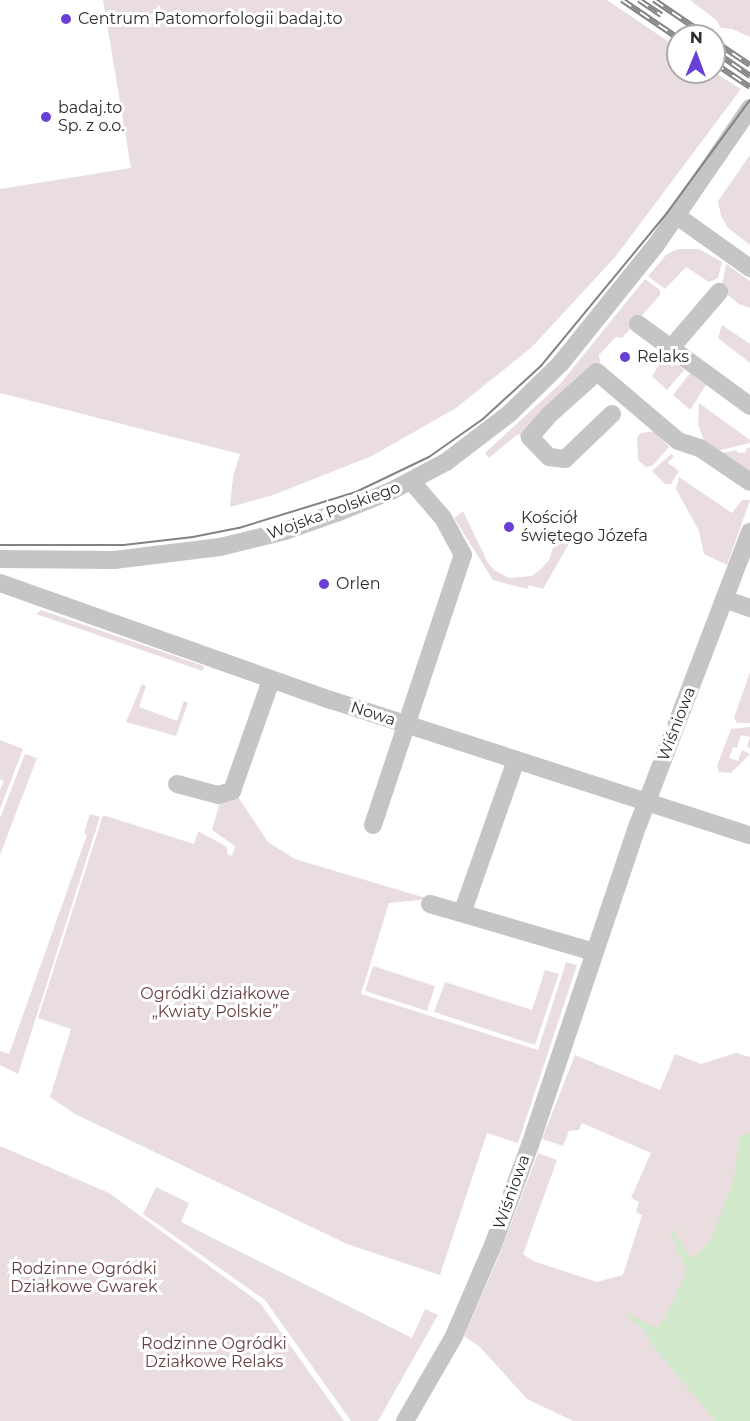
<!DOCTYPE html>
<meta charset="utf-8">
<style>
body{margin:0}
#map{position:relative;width:750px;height:1421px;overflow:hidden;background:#fff;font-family:Montserrat,sans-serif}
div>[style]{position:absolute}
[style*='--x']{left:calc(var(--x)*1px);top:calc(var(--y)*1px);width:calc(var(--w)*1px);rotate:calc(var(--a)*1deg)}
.green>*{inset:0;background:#eadddf}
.water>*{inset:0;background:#d2e8ca}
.minor>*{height:18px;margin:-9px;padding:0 9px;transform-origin:9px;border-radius:9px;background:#c5c5c5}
.tram>*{height:1.5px;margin:-0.75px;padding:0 0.75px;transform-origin:0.75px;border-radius:0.75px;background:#838383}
.rail>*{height:6px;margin-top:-3px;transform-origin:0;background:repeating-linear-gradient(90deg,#fff 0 11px,#838383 0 22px);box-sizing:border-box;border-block:2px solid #838383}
.dots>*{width:16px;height:16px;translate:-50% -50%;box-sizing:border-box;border:3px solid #fff;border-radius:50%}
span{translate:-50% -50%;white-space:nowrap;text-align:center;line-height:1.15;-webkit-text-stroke:6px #fff;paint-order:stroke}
.poi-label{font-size:16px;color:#2e2e2e}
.left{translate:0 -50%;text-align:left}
.street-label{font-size:16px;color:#2e2e2e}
.park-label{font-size:16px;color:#653f44}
.north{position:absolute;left:666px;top:24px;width:60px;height:60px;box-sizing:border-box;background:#fff;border:2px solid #ababab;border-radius:50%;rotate:1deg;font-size:16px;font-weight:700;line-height:24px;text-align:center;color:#2e2e2e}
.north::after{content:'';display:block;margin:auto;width:21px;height:27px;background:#693fd5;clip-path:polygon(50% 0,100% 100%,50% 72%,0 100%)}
</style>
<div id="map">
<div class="green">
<i style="clip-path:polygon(103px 0,607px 0,678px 48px,678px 72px,714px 72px,741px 89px,616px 256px,532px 347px,456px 408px,372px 456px,273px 495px,230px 507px,233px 477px,240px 454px,0 393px,0 189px,131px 168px)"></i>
<i style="clip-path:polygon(690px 0,750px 0,750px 37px,732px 29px,721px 28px,716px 20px)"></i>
<i style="clip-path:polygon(750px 155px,750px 245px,728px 228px,721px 216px,718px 201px)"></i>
<i style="clip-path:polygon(678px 249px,699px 249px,722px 262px,718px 278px,709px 282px,686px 267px,665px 289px,648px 276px,667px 254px)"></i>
<i style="clip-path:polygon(726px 264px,750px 281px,750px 308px,739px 304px,721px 289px)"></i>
<i style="clip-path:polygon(645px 279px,660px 290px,660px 295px,622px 338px,616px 337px,599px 355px,600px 362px,539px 418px,539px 452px,518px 434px,489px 458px,485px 453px,560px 384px)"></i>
<i style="clip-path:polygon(722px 325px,750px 344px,750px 363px,718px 338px)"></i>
<i style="clip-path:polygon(666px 354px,684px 370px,667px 390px,652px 376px)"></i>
<i style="clip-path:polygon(690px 373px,706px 385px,690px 410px,673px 395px)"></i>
<i style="clip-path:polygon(699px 403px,750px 440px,750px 443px,713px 452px,706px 446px,698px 424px)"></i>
<i style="clip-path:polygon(655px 431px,669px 447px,652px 466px,646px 467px,638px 460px,637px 437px,641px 433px)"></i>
<i style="clip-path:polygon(750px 447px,750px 478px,719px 454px,736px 450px,738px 453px,746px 452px,746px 449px)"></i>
<i style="clip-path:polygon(671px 454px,674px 456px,668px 463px,679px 471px,671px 484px,665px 484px,652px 471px)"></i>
<i style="clip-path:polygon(679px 477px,732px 513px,742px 500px,750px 500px,727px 565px,704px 554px,699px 531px,676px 489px)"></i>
<i style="clip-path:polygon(463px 511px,488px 563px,494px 570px,509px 578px,532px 576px,541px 569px,549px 560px,557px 536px,571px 540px,543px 589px,529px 585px,527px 589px,493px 580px,454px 518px)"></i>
<i style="clip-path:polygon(41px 610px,204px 666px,203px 671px,36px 614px)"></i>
<i style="clip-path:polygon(750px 672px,750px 723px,737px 723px,734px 718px)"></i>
<i style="clip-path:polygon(142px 684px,146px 686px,139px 707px,177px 721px,184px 701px,188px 703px,176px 736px,126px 722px)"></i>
<i style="clip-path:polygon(750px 727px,750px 748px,747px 747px,750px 737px,741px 735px,737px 748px,733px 747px,729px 758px,738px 761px,742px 750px,750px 754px,731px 773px,719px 772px,717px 766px,731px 729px)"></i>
<i style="clip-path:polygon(0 740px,23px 749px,0 809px,0 790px,4px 781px,0 779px)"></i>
<i style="clip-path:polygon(25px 754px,37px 758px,0 855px,0 818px)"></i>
<i style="clip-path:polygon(238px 797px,268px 842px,295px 859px,429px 899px,389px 903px,361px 994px,538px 1050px,566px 962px,577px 965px,518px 1143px,487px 1133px,440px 1275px,347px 1244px,75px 1114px,50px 1097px,71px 1029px,38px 1018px,103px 815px,194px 844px,198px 831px,227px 847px,227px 854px,232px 856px,235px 846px,212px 830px,220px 802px)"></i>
<i style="clip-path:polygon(90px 814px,100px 817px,18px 1074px,0 1065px,0 1051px,9px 1054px,87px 835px,84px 833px)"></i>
<i style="clip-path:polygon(373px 966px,435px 986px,427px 1011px,365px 991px)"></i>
<i style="clip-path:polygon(545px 970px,559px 974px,535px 1045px,434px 1012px,445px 982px,532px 1010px)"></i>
<i style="clip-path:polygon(736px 1053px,750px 1057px,750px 1421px,573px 1421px,527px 1399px,480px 1347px,464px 1336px,498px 1258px,538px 1153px,557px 1160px,523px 1254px,533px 1261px,597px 1282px,623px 1275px,642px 1215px,636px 1212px,639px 1202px,631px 1198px,651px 1153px,582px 1123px,579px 1130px,569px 1131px,563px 1146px,542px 1139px,575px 1055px,660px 1090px,675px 1054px,701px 1064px)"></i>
<i style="clip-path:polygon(0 1146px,109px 1193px,260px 1303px,344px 1421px,0 1421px)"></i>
<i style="clip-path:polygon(156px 1187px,189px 1203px,181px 1222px,412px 1338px,425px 1309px,438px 1315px,378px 1421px,351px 1421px,265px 1300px,143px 1214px)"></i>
</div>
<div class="water">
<i style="clip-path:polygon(750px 1133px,750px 1421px,715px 1421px,653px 1346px,644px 1330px,626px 1315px,628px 1313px,656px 1328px,665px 1318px,687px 1271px,670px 1232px,673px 1229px,690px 1258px,693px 1258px,710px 1241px,734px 1179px,739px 1136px)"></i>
</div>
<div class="minor">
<i style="--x:677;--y:216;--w:90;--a:35.5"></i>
<i style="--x:638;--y:324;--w:139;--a:36.2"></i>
<i style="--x:671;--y:348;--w:74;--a:-49.4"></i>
<i style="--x:612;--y:414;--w:65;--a:136.2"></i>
<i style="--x:565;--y:459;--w:16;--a:-173"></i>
<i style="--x:549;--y:457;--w:28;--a:-134"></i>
<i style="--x:530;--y:437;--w:29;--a:-49"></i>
<i style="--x:549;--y:415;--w:64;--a:-41.9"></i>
<i style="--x:597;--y:372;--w:106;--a:40.4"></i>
<i style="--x:678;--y:441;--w:23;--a:18"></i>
<i style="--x:700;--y:448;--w:60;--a:34.2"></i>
<i style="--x:0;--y:559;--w:114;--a:0.5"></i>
<i style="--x:114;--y:560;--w:107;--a:-7"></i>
<i style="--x:220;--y:547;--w:67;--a:-13.8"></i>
<i style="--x:285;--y:531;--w:57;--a:-19.4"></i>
<i style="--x:339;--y:512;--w:56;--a:-22"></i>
<i style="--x:391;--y:491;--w:62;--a:-27.8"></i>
<i style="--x:446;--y:462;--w:81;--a:-37.4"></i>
<i style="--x:510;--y:413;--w:71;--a:-44.4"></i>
<i style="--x:561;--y:363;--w:151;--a:-51.2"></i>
<i style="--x:656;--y:245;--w:166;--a:-55.5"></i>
<i style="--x:0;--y:583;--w:351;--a:19.5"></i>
<i style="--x:331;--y:700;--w:440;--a:17.9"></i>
<i style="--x:724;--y:599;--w:28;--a:19"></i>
<i style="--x:177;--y:784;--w:42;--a:15"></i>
<i style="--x:218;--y:795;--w:15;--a:-16"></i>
<i style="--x:232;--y:791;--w:118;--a:-70.6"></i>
<i style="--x:373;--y:825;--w:285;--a:-71.6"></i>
<i style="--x:463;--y:555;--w:42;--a:-118.4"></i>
<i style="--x:443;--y:518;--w:49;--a:-130.9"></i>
<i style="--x:430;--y:904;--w:171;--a:16.3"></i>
<i style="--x:465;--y:905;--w:154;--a:-70.6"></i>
<i style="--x:405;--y:1421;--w:98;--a:-60"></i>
<i style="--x:454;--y:1336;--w:99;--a:-66.8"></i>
<i style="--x:493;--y:1245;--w:107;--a:-69.7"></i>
<i style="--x:530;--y:1145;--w:338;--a:-71.4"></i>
<i style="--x:638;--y:825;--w:314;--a:-69.1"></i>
</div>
<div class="tram">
<i style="--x:0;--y:545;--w:124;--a:0"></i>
<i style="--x:124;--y:545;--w:69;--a:-6.6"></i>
<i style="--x:193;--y:537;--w:47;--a:-11.1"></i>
<i style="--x:239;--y:528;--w:122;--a:-17.1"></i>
<i style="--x:356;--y:492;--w:81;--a:-25.6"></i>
<i style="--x:429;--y:457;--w:66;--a:-35.1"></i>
<i style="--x:483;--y:419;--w:79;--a:-42.4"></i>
<i style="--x:541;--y:366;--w:198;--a:-50.5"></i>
<i style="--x:667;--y:213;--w:140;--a:-53.7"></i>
</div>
<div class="rail">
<i style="--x:622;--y:0;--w:68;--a:34.2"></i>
<i style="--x:639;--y:0;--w:27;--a:34"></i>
<i style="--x:654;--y:0;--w:64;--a:34.2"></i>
<i style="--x:714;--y:41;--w:43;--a:33.7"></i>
<i style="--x:714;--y:51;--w:44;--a:34.8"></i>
<i style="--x:714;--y:63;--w:43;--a:33.7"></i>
</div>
<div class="dots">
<i style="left:66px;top:19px;background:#693fd5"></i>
<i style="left:46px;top:117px;background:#693fd5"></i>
<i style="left:625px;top:357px;background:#693fd5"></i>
<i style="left:509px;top:527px;background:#693fd5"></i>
<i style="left:324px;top:584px;background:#693fd5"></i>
</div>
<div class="poi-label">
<span class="left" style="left:78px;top:19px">Centrum Patomorfologii badaj.to</span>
<span class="left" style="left:58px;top:117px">badaj.to<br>Sp. z o.o.</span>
<span class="left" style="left:637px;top:357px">Relaks</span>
<span class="left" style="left:521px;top:527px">Kościół<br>świętego Józefa</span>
<span class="left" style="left:336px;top:584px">Orlen</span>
</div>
<div class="street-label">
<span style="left:334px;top:511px;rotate:-20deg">Wojska Polskiego</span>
<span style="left:373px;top:714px;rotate:18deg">Nowa</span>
<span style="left:677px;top:724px;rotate:-69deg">Wiśniowa</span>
<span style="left:512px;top:1192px;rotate:-70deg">Wiśniowa</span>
</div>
<div class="park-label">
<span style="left:215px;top:1003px">Ogródki działkowe<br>„Kwiaty Polskie”</span>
<span style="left:84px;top:1278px">Rodzinne Ogródki<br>Działkowe Gwarek</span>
<span style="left:214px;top:1353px">Rodzinne Ogródki<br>Działkowe Relaks</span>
</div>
<div class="north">N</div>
</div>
